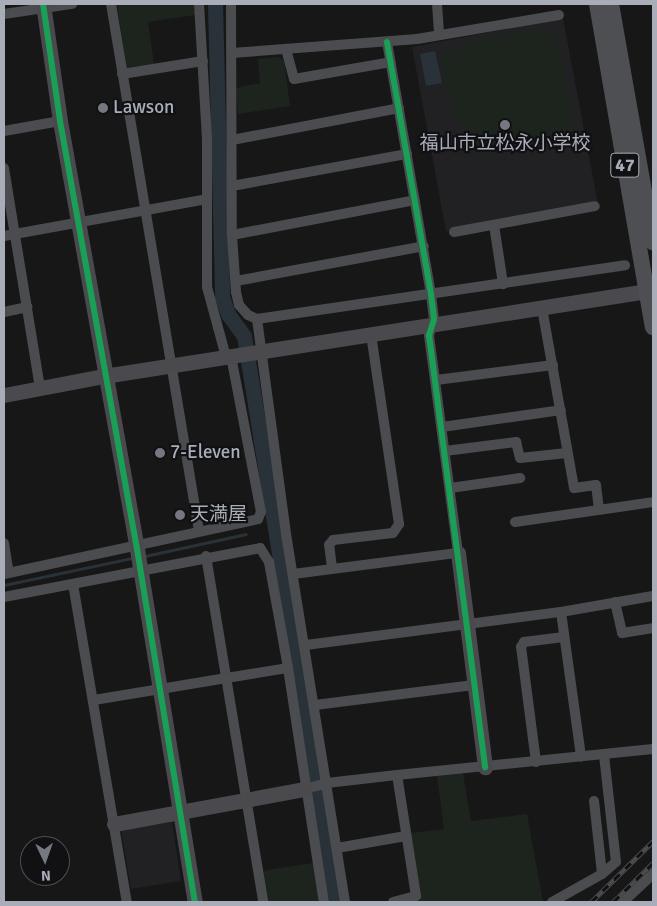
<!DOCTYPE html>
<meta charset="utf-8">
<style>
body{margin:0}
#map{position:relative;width:657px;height:906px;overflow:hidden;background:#171717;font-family:Signika,"Noto Sans JP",sans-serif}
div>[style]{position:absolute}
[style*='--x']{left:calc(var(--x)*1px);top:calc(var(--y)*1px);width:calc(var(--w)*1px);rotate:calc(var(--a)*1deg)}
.built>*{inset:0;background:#212123}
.green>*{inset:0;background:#1d241e}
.water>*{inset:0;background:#2a3239}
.stream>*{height:2.5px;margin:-1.25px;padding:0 1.25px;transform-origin:1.25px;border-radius:1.25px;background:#2a3239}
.river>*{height:15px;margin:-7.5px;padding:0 7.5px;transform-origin:7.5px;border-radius:7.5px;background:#2a3239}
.street>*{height:10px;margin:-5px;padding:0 5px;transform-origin:5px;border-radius:5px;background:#4b4c50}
.secondary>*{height:15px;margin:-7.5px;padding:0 7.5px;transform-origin:7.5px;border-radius:7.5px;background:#4a4a4e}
.primary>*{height:16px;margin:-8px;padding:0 8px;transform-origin:8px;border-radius:8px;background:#4d4f52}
.rail>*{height:4.5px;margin-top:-2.25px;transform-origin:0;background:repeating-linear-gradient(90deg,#111113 0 8px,#4b4c4f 0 16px);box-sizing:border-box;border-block:1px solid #4b4c4f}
.cycleway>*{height:6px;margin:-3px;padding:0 3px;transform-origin:3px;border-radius:3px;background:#1a9f57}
.dots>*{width:14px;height:14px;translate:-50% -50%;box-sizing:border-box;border:2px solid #111113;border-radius:50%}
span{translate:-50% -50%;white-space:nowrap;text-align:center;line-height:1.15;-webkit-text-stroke:4.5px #111113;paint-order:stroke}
.shield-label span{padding:1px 4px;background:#111113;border:1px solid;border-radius:4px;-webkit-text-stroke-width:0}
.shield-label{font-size:18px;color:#a8adb8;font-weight:700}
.poi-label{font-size:19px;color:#a8adb8}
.left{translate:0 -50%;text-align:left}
.frame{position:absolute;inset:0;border:5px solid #a8adb8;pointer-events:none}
.north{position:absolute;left:20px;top:836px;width:50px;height:50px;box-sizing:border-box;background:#111113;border:1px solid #4d4f55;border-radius:50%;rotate:177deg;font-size:14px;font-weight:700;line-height:20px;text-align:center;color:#a8adb8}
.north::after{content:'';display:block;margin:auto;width:18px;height:22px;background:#757880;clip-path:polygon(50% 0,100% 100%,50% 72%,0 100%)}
</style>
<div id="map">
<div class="built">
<i style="clip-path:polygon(563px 18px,598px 204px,446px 231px,412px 47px)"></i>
<i style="clip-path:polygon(172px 822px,181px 881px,131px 889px,121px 830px)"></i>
</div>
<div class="green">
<i style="clip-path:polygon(194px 4px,195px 15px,148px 22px,154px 64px,126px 68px,117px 4px)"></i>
<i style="clip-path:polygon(541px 27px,558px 37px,575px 135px,471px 156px,465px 120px,454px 122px,441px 53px,466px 48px,465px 42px)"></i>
<i style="clip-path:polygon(278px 57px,284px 61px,290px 106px,238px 114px,236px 88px,260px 83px,258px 59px)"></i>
<i style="clip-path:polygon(463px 773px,471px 821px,527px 814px,543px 902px,420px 902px,410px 833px,444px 829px,437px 776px)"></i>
<i style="clip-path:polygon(313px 863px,320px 902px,266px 902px,261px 871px)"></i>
</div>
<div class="water">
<i style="clip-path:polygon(435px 51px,442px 83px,426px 86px,420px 54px)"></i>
</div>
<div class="stream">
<i style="--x:145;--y:556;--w:103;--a:-12.3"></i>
<i style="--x:4;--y:585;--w:131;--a:-11.9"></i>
</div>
<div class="river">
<i style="--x:215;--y:4;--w:293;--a:88.6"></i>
<i style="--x:222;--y:297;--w:18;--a:71"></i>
<i style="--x:228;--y:314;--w:27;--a:54"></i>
<i style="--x:244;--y:336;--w:572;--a:80.85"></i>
</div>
<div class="street">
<i style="--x:111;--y:4;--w:534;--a:80.52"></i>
<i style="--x:199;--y:4;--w:133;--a:86.6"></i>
<i style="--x:207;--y:137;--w:150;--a:90"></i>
<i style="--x:207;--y:287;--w:73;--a:74.8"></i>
<i style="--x:231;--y:4;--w:231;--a:89.8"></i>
<i style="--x:232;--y:235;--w:57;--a:86"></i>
<i style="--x:236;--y:292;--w:13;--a:77"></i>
<i style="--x:239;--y:305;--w:13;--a:48"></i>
<i style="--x:248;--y:315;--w:10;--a:24"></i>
<i style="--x:257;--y:319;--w:372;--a:-8.3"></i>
<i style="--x:437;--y:4;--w:31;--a:86"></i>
<i style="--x:4;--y:14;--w:69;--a:-8.4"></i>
<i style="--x:286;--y:49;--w:31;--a:75"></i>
<i style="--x:294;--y:79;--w:98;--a:-9.9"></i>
<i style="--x:232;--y:53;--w:186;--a:-4.3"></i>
<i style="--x:417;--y:39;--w:144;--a:-9.6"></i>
<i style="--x:122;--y:74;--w:82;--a:-9.1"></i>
<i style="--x:4;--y:131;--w:57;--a:-10.1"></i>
<i style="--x:232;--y:140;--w:170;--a:-10.8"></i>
<i style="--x:4;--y:168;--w:222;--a:80.7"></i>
<i style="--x:232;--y:186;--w:178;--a:-10.4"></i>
<i style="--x:494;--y:225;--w:60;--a:81.3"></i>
<i style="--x:454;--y:232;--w:143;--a:-10.4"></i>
<i style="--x:232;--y:235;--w:186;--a:-10.8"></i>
<i style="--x:4;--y:236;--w:206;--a:-10.3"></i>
<i style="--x:236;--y:281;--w:191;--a:-10.5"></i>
<i style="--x:542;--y:308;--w:183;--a:79.9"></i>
<i style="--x:574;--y:488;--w:22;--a:-8"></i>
<i style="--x:596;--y:485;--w:25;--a:83"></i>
<i style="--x:4;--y:312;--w:24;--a:-12"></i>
<i style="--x:257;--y:319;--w:223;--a:82.3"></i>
<i style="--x:287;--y:540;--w:367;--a:80.9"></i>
<i style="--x:436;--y:380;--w:118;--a:-7.3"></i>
<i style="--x:442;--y:427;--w:120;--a:-8.1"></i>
<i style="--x:445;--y:451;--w:72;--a:-7.2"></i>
<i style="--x:516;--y:442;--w:16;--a:76"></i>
<i style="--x:520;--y:458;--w:47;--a:-6.1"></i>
<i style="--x:450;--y:488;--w:71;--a:-8.1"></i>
<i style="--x:515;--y:522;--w:139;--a:-8.2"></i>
<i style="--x:4;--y:543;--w:30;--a:81"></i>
<i style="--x:206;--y:556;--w:351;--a:80.6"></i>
<i style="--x:332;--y:568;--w:23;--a:-97"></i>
<i style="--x:329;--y:545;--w:6;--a:-51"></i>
<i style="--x:333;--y:540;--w:60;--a:-6.7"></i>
<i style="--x:393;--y:533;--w:11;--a:-56"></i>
<i style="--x:399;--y:524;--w:192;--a:-98.4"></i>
<i style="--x:4;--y:574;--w:260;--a:-12.2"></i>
<i style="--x:258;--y:519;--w:8;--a:-67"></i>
<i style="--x:261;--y:512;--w:159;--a:-100.9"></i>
<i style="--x:293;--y:574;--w:166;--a:-7.3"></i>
<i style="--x:458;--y:553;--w:220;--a:-97.6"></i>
<i style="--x:429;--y:335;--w:17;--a:-73"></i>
<i style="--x:434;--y:319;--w:25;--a:-97"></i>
<i style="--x:431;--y:294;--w:256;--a:-99.9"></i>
<i style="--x:73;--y:584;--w:323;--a:80.4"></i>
<i style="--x:4;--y:597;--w:261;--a:-10.8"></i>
<i style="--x:260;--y:548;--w:17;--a:57"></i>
<i style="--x:269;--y:562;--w:108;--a:79.8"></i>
<i style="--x:288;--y:668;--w:237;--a:81.3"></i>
<i style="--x:615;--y:602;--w:32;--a:77"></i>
<i style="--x:622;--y:633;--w:31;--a:-9"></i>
<i style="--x:561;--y:612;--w:146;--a:82.1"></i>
<i style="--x:306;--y:645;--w:257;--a:-7.4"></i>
<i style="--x:561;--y:612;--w:93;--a:-9.9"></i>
<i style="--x:94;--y:700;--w:197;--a:-9.4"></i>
<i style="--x:315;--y:705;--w:160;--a:-7.2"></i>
<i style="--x:536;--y:762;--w:116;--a:-97.4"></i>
<i style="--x:521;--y:647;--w:6;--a:-59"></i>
<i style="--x:524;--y:642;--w:40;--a:-7.1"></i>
<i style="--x:305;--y:789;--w:23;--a:-15"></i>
<i style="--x:327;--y:783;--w:70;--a:-6.5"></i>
<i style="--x:397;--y:775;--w:257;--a:-5.8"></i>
<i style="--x:594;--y:801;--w:73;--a:83.7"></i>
<i style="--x:337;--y:848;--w:70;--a:-9.9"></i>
<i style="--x:393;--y:902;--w:24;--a:-15"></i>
<i style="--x:416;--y:896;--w:122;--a:-98.9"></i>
<i style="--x:552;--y:902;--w:57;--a:-29.2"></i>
<i style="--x:602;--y:874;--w:18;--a:-41"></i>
<i style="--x:616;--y:862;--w:108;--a:-96.4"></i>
<i style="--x:623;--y:902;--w:41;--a:-43"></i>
</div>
<div class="secondary">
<i style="--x:43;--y:4;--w:118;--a:81.7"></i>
<i style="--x:60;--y:121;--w:435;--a:79.8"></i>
<i style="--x:137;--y:549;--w:358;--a:80.7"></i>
<i style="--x:4;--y:395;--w:102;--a:-10.8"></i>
<i style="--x:104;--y:376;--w:556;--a:-8.9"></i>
<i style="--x:458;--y:553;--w:216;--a:82.8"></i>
<i style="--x:114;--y:824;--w:194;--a:-10.4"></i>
</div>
<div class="primary">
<i style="--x:597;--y:4;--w:328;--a:80.2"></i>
<i style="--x:611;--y:4;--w:242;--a:80"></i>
</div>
<div class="rail">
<i style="--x:591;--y:902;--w:87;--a:-44.5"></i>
<i style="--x:613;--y:902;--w:56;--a:-44.3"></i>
</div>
<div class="cycleway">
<i style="--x:43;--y:4;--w:118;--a:81.7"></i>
<i style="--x:60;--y:121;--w:435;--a:79.8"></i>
<i style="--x:137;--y:549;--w:358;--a:80.7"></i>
<i style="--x:387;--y:42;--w:256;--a:80.1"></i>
<i style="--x:431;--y:294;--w:25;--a:83"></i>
<i style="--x:434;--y:319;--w:17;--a:107"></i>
<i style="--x:429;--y:335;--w:436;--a:82.6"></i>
</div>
<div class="dots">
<i style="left:103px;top:108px;background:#757880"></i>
<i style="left:505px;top:125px;background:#757880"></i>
<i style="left:160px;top:453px;background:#757880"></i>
<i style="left:180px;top:515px;background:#757880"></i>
</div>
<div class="shield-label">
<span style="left:625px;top:165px">47</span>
</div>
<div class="poi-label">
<span class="left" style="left:113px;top:108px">Lawson</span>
<span style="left:505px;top:144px">福山市立松永小学校</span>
<span class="left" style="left:170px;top:453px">7-Eleven</span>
<span class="left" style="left:190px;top:515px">天満屋</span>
</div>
<div class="frame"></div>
<div class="north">N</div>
</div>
